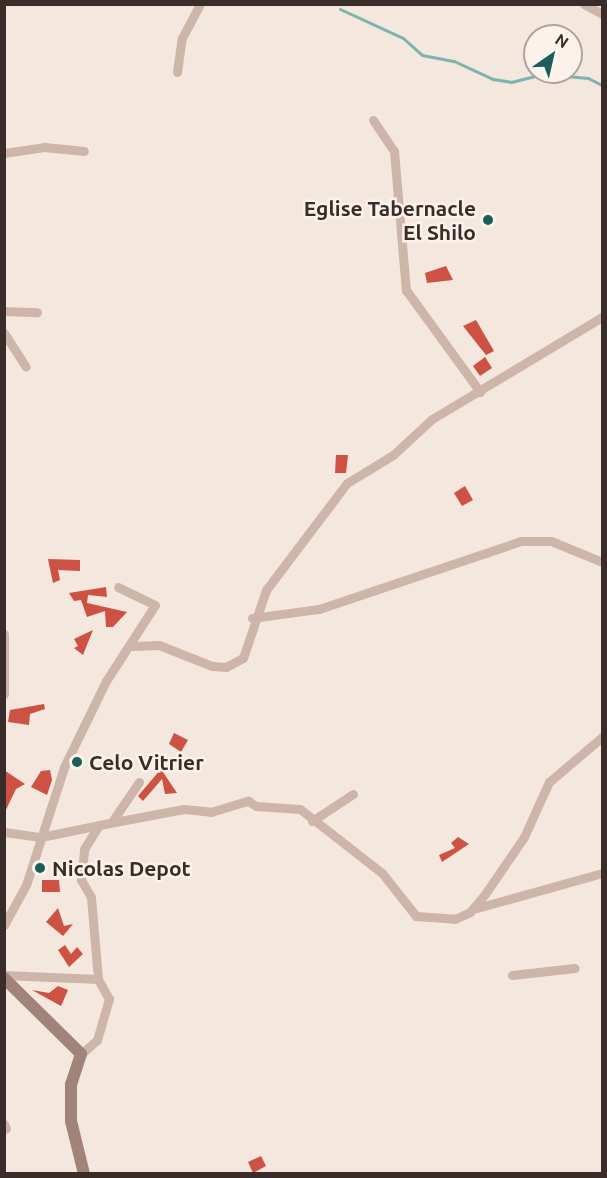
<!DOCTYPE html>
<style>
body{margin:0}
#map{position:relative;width:607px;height:1178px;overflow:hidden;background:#f4e7de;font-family:Ubuntu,sans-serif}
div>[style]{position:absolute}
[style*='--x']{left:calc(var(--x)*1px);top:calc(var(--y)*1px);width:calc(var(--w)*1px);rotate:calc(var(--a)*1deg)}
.stream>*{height:3px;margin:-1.5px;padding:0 1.5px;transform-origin:1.5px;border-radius:1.5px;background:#7bb4ae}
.building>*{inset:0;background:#cd5243}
.street>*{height:9px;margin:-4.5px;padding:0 4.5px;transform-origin:4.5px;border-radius:4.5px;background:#ceb5a9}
.secondary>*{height:12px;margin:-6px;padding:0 6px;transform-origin:6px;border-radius:6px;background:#a2837a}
.dots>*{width:16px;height:16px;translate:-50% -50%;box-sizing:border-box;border:3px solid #fbf2eb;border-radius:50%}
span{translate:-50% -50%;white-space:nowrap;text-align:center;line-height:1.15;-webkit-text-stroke:5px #fbf2eb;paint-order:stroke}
.poi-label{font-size:21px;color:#3a2c29;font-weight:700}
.right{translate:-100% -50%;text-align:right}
.left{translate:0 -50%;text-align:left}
.frame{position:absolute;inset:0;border:6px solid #3a2c29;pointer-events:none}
.north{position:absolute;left:523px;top:24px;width:60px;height:60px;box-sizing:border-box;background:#fbf2eb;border:2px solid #aea39d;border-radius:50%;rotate:34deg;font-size:16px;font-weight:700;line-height:24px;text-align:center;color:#3a2c29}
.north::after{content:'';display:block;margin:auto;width:21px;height:27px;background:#1b5f5a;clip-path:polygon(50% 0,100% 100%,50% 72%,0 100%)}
</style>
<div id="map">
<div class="stream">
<i style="--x:340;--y:9;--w:69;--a:24.7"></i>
<i style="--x:403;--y:38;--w:25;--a:42"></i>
<i style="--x:422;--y:55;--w:33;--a:11"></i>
<i style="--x:454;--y:61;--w:43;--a:24.8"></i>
<i style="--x:493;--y:79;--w:18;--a:9"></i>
<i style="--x:511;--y:82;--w:34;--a:-14"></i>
<i style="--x:544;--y:74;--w:44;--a:5.2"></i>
<i style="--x:588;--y:78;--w:16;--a:27"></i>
</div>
<div class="building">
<i style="clip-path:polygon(446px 266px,453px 280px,427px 283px,425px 273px)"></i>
<i style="clip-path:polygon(476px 320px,494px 351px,486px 355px,463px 326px)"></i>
<i style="clip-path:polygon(485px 357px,492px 368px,480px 376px,473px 366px)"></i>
<i style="clip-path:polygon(336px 455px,348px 455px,346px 473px,335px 473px)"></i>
<i style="clip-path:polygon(465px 486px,473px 500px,462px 506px,454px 493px)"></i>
<i style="clip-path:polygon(48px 559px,80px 560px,80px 571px,58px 570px,60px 580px,53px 583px)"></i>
<i style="clip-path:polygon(106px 587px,107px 597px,88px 595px,87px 603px,127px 612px,113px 627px,106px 627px,105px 611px,87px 617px,81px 600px,74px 601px,69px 593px)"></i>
<i style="clip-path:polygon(93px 630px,83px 655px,74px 648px,78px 646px,74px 639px)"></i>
<i style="clip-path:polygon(44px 704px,45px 709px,30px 714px,29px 725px,8px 722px,10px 710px)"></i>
<i style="clip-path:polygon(174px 733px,188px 740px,181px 752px,169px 744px)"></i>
<i style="clip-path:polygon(161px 769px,177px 793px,165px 794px,162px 779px,143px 801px,138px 796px)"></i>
<i style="clip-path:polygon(4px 770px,25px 784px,16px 789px,4px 814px)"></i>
<i style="clip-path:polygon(50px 770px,52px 780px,47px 795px,31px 787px,41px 771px)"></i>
<i style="clip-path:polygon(458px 837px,469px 844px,442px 862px,439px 855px,455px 848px,451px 843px)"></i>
<i style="clip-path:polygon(42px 880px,59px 880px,60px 892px,42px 892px)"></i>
<i style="clip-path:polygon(58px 908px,64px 926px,73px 924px,63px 936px,46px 922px)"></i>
<i style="clip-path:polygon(65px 945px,71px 954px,77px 947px,83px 954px,69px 967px,58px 950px)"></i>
<i style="clip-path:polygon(58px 986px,68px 990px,61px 1006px,32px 990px,49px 993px)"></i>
<i style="clip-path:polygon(261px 1156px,266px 1166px,253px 1173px,248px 1162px)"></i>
</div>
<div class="street">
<i style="--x:584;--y:4;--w:21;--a:29"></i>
<i style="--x:177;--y:72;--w:34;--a:-82"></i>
<i style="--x:182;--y:38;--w:38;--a:-62"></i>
<i style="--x:373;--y:120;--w:37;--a:56"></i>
<i style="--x:394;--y:151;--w:140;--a:85.1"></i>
<i style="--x:406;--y:290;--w:126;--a:54"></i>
<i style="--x:4;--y:153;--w:40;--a:-8.5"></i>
<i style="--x:44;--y:147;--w:40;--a:5.7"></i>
<i style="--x:4;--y:311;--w:33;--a:2"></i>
<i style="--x:4;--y:333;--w:40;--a:57.1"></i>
<i style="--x:252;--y:618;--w:68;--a:-7.7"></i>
<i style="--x:319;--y:609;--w:213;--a:-18.6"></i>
<i style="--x:521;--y:541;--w:30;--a:0"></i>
<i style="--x:551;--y:541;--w:55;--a:22.4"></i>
<i style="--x:4;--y:634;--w:60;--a:90"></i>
<i style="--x:133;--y:646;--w:26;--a:-2"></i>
<i style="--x:159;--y:645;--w:57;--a:21.6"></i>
<i style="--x:212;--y:666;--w:14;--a:4"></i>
<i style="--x:226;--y:667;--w:19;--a:-28"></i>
<i style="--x:243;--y:658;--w:72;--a:-71.3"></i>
<i style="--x:266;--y:590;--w:134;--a:-52.9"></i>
<i style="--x:347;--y:483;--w:54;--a:-31.3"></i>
<i style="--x:393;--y:455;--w:53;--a:-42.7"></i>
<i style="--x:432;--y:419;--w:198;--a:-31"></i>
<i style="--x:113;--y:820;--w:46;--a:-55.6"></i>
<i style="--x:312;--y:821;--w:49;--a:-33.4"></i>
<i style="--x:4;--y:832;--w:37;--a:8"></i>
<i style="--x:41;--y:837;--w:59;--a:-11.7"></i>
<i style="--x:477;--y:908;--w:130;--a:-15.6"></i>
<i style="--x:4;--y:925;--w:46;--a:-61.2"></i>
<i style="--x:26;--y:885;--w:124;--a:-72.1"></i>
<i style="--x:64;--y:767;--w:96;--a:-64"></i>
<i style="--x:106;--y:681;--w:90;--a:-57.2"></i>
<i style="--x:155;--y:605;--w:41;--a:-154.1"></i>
<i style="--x:4;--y:975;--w:94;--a:2.4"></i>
<i style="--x:512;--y:975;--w:63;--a:-6.3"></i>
<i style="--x:81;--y:1054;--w:21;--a:-41"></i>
<i style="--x:97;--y:1040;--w:43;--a:-73.7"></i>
<i style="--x:109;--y:999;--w:23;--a:-119"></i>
<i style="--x:98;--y:979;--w:82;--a:-94.9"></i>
<i style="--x:91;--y:897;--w:20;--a:-120"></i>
<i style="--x:81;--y:880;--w:31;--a:-84"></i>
<i style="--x:84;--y:849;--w:28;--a:-58"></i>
<i style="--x:99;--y:825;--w:86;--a:-10.7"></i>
<i style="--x:184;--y:809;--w:27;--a:6"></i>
<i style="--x:211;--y:812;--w:39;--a:-17"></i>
<i style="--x:248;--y:801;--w:9;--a:32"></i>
<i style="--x:256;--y:806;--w:44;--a:3.9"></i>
<i style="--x:300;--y:809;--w:104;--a:38"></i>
<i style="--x:382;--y:873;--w:55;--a:51.7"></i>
<i style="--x:416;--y:916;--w:39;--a:4"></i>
<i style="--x:455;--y:919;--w:17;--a:-25"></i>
<i style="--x:470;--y:912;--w:23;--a:-50"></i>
<i style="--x:485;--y:894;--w:69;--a:-55.6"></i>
<i style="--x:524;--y:837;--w:60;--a:-65.6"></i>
<i style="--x:549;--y:782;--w:70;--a:-40.3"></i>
<i style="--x:4;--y:1124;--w:5;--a:68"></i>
</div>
<div class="secondary">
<i style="--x:4;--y:978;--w:108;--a:44.6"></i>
<i style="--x:81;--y:1054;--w:32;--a:108"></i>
<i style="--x:71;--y:1084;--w:37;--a:90"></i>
<i style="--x:71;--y:1121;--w:55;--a:76.2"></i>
</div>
<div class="dots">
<i style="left:488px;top:220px;background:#1b5f5a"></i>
<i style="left:77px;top:762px;background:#1b5f5a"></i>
<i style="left:40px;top:868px;background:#1b5f5a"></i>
</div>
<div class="poi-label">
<span class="right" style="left:476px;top:220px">Eglise Tabernacle<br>El Shilo</span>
<span class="left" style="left:89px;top:762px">Celo Vitrier</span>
<span class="left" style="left:52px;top:868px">Nicolas Depot</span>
</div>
<div class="frame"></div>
<div class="north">N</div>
</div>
